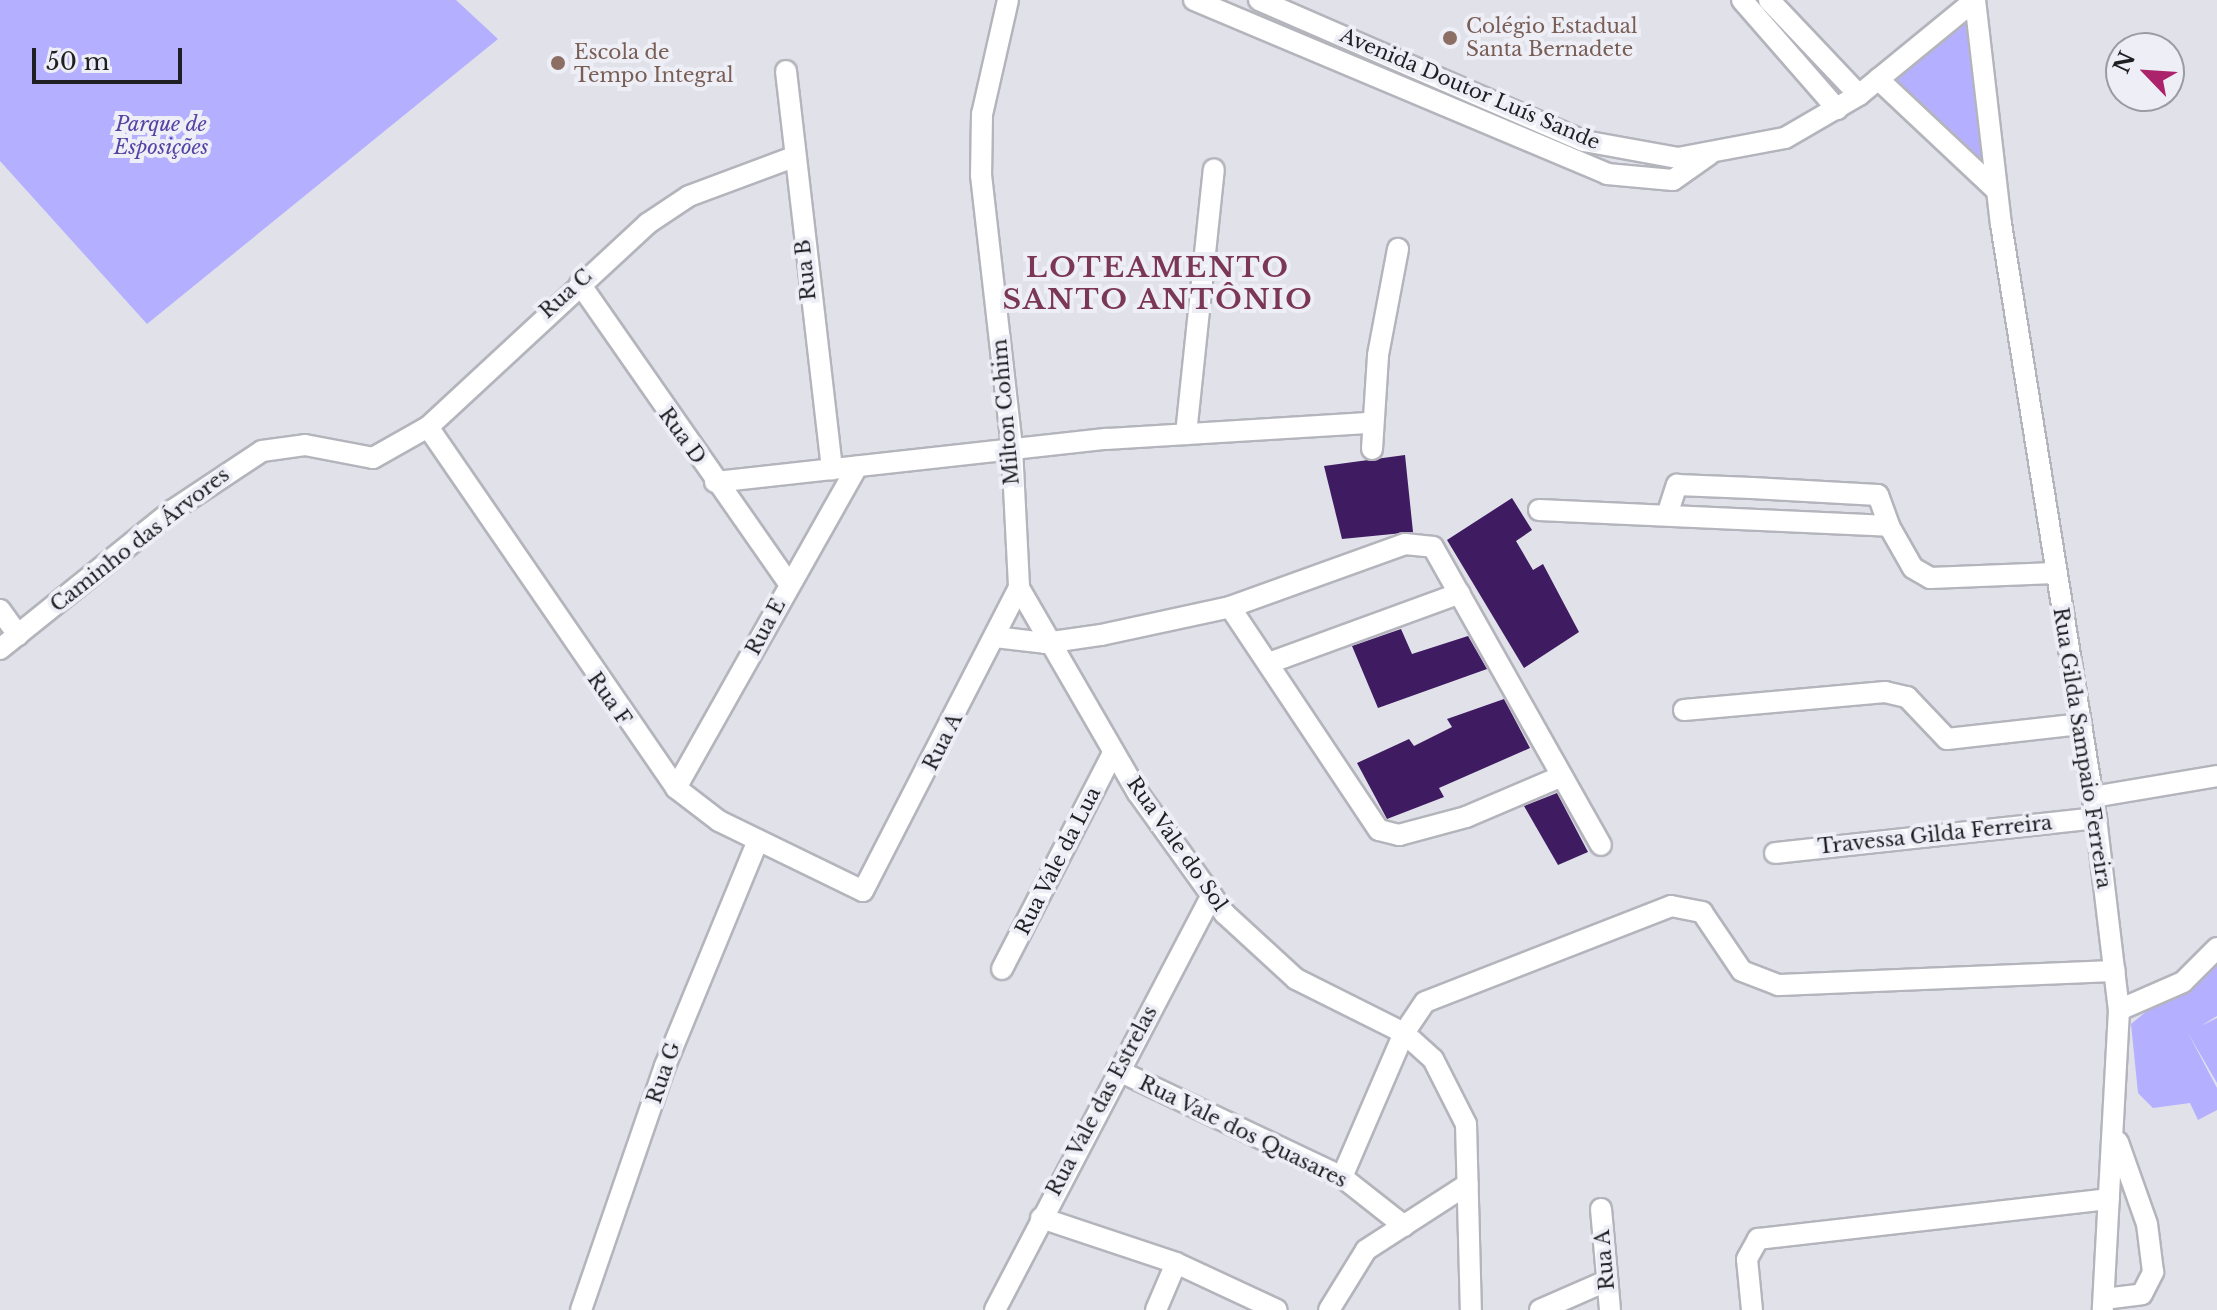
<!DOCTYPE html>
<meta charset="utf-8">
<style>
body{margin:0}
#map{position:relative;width:2217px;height:1310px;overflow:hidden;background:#e1e1ea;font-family:"Libre Baskerville",serif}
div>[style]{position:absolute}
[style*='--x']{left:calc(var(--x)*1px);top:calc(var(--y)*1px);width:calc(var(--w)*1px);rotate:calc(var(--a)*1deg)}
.green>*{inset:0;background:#b5afff}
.building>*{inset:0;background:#3f1b61}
.roads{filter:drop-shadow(2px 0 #b4b4bc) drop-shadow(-2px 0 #b4b4bc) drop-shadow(0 2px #b4b4bc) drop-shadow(0 -2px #b4b4bc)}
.minor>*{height:20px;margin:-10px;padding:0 10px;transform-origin:10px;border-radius:10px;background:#fff}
.dots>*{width:22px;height:22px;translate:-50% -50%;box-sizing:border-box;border:4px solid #eeeef7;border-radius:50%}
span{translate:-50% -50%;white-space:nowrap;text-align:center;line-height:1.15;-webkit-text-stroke:8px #eeeef7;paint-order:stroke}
.education-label{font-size:20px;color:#785e54}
.left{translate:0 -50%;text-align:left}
.street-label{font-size:20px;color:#1f1f23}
.park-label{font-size:20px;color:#5443a3;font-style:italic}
.district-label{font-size:28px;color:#7b3856;font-weight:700;letter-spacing:2px}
.north{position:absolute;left:2105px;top:32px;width:80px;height:80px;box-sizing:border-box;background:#eeeef7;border:2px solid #9b9ba2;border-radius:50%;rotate:295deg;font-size:22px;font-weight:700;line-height:32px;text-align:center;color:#1f1f23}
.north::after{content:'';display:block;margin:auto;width:28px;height:36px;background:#aa236b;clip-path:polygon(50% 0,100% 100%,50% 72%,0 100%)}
.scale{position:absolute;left:32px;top:48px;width:150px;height:36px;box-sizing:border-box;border:4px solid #1f1f23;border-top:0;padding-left:10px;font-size:24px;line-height:28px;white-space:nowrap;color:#1f1f23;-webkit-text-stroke:6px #eeeef7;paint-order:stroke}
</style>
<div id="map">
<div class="green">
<i style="clip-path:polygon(0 0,456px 0,498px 39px,147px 324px,0 161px)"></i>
<i style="clip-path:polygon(1973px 4px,1996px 190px,1882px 83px)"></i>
<i style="clip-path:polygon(2217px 953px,2217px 1016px,2201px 1026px,2217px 1018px,2217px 1083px,2188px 1033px,2217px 1088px,2217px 1110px,2198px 1120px,2190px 1103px,2153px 1108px,2138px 1093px,2131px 1024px)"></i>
</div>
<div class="building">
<i style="clip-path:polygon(1405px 455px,1413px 532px,1342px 539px,1324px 466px)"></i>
<i style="clip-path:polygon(1512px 498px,1532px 530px,1516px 541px,1533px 570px,1543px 564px,1579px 632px,1524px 668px,1447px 540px)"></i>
<i style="clip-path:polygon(1401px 629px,1412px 654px,1468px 636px,1487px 669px,1378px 708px,1352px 646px)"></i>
<i style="clip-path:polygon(1504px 699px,1530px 748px,1439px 788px,1444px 797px,1387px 819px,1357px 763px,1409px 739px,1414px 746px,1452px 727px,1447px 719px)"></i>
<i style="clip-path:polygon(1557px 793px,1588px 852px,1558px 865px,1524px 806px)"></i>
</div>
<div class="roads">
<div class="minor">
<i style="--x:1008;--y:0;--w:117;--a:102.8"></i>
<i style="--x:982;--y:114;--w:61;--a:90.9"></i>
<i style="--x:981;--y:175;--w:275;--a:83.5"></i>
<i style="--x:1012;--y:448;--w:140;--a:87.1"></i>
<i style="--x:1019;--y:588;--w:237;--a:59.9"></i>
<i style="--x:1138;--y:793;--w:149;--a:54.3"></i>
<i style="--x:1225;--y:914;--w:96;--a:42.5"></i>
<i style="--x:1296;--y:979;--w:121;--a:26.6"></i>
<i style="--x:1404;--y:1033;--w:39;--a:42"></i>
<i style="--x:1433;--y:1059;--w:73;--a:63.1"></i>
<i style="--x:1466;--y:1124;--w:186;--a:88.5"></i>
<i style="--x:1194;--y:0;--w:448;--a:22.8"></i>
<i style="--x:1607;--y:174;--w:66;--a:5.2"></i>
<i style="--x:1673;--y:180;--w:45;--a:-35.1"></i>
<i style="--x:1259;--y:0;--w:354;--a:23.5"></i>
<i style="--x:1584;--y:141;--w:96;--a:10.3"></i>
<i style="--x:1678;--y:158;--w:109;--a:-10.6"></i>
<i style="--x:1785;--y:138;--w:86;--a:-30.2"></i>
<i style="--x:1859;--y:95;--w:150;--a:-39.3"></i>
<i style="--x:1975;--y:0;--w:226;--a:83.4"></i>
<i style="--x:2001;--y:224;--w:602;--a:80.91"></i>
<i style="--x:2096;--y:818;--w:193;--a:83.2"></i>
<i style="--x:2119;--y:1010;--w:300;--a:93.1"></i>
<i style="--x:1742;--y:0;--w:145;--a:48.9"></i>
<i style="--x:1769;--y:0;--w:131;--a:46.5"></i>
<i style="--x:786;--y:71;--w:401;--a:83.4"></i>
<i style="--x:1878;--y:79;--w:162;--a:43.2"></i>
<i style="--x:580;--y:284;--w:366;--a:55.1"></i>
<i style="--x:428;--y:427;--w:438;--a:55.5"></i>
<i style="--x:676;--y:788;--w:54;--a:37.5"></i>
<i style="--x:719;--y:821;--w:160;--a:25.9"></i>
<i style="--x:863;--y:891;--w:341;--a:-62.8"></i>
<i style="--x:1186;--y:434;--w:266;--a:-84"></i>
<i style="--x:1372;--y:449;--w:94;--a:-86.3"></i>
<i style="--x:1378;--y:355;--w:108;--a:-79.3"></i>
<i style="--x:715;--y:482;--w:394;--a:-6.3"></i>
<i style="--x:1107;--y:439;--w:263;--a:-3.5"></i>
<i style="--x:1539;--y:510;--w:350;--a:2.6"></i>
<i style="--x:1889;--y:526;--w:48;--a:60.3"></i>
<i style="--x:1913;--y:568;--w:20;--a:30"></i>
<i style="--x:1930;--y:578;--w:125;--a:-2.3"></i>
<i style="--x:1667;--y:515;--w:32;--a:-72"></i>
<i style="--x:1677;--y:485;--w:75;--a:2.3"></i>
<i style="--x:1752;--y:488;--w:126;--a:3.2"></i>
<i style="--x:1878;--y:495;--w:33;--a:70"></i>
<i style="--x:1230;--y:607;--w:268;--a:56.3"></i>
<i style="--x:1379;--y:830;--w:21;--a:14"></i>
<i style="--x:1399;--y:835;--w:69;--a:-15"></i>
<i style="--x:1466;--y:817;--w:102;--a:-23.1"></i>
<i style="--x:0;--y:610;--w:31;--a:54"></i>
<i style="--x:995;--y:637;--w:50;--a:6.8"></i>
<i style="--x:1045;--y:643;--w:57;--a:-8.1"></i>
<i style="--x:1101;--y:635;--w:132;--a:-12.2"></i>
<i style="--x:1230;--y:607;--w:186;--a:-19.8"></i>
<i style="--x:1405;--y:544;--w:28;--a:6"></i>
<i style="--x:1433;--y:547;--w:342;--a:60.6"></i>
<i style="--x:0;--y:649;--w:222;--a:-38.8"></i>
<i style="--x:173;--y:510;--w:107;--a:-33.5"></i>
<i style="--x:262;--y:451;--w:43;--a:-7.9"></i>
<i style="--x:305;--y:445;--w:69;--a:10.8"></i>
<i style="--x:373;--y:458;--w:63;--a:-29.4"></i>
<i style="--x:428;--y:427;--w:299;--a:-42.8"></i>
<i style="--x:647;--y:224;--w:50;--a:-33.7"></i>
<i style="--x:689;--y:196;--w:112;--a:-20.4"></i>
<i style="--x:1269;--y:663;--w:203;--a:-20.1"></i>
<i style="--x:1684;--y:710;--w:202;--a:-5.1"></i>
<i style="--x:1885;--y:692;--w:23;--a:13"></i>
<i style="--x:1907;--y:697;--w:58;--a:46.4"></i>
<i style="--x:1947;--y:739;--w:134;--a:-6.4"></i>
<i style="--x:676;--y:788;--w:369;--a:-60.6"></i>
<i style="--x:2093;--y:797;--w:126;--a:-9.6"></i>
<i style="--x:1775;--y:853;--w:323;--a:-6.2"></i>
<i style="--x:1002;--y:969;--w:243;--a:-62.8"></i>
<i style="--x:2119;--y:1010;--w:70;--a:-23.6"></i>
<i style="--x:2183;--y:982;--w:48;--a:-45"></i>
<i style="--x:1117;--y:1070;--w:249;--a:25.4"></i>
<i style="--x:1342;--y:1177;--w:79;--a:38.3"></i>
<i style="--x:1342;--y:1177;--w:157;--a:-66.7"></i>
<i style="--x:1404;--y:1033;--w:37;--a:-56"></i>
<i style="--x:1425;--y:1002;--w:264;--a:-21.3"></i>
<i style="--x:1671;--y:906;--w:32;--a:11"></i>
<i style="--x:1702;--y:912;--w:71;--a:55.9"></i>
<i style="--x:1742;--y:971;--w:39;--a:21"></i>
<i style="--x:1778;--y:985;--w:337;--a:-2.4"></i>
<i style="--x:1601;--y:1209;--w:101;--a:84.9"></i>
<i style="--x:1041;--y:1218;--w:142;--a:18.4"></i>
<i style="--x:1176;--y:1263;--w:111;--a:25"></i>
<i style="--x:2104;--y:1299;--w:38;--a:-7"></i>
<i style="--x:2142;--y:1294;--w:25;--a:-63"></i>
<i style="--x:2153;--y:1272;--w:48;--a:-97.1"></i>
<i style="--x:2147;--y:1224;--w:87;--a:-109.5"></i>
<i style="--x:581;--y:1310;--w:258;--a:-71"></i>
<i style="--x:665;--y:1066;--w:244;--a:-67.6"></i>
<i style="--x:995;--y:1310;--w:468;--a:-62.4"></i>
<i style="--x:1156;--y:1310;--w:51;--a:-66.9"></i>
<i style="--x:1329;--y:1310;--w:70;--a:-58.3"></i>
<i style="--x:1366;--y:1250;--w:121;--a:-32.9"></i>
<i style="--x:1540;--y:1310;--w:72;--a:-23.7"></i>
<i style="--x:1752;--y:1310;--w:51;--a:-95.6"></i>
<i style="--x:1747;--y:1259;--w:23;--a:-61"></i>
<i style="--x:1758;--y:1239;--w:353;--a:-6.5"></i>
</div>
</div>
<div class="dots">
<i style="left:1450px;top:38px;background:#8d6e63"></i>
<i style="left:558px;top:63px;background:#8d6e63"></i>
</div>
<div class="education-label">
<span class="left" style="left:1466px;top:38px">Colégio Estadual<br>Santa Bernadete</span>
<span class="left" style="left:574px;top:64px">Escola de<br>Tempo Integral</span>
</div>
<div class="street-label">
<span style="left:1470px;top:89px;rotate:23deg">Avenida Doutor Luís Sande</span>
<span style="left:806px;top:270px;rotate:-96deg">Rua B</span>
<span style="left:566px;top:294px;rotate:-42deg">Rua C</span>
<span style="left:1006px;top:412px;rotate:-95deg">Milton Cohim</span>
<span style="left:682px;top:436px;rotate:54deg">Rua D</span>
<span style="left:140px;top:540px;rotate:-38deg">Caminho das Árvores</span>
<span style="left:766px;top:627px;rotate:-62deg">Rua E</span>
<span style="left:609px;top:699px;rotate:55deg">Rua F</span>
<span style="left:943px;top:742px;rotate:-63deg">Rua A</span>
<span style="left:2082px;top:748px;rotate:81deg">Rua Gilda Sampaio Ferreira</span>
<span style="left:1935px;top:835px;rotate:-6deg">Travessa Gilda Ferreira</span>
<span style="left:1177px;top:844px;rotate:55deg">Rua Vale do Sol</span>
<span style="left:1058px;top:861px;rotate:-63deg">Rua Vale da Lua</span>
<span style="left:664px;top:1073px;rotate:-71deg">Rua G</span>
<span style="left:1102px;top:1101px;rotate:-62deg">Rua Vale das Estrelas</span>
<span style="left:1243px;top:1132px;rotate:26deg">Rua Vale dos Quasares</span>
<span style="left:1605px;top:1260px;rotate:-95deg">Rua A</span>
</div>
<div class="park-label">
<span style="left:161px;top:136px">Parque de<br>Esposições</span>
</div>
<div class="district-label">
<span style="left:1158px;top:284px">LOTEAMENTO<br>SANTO ANTÔNIO</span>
</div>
<div class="north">N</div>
<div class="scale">50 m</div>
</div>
